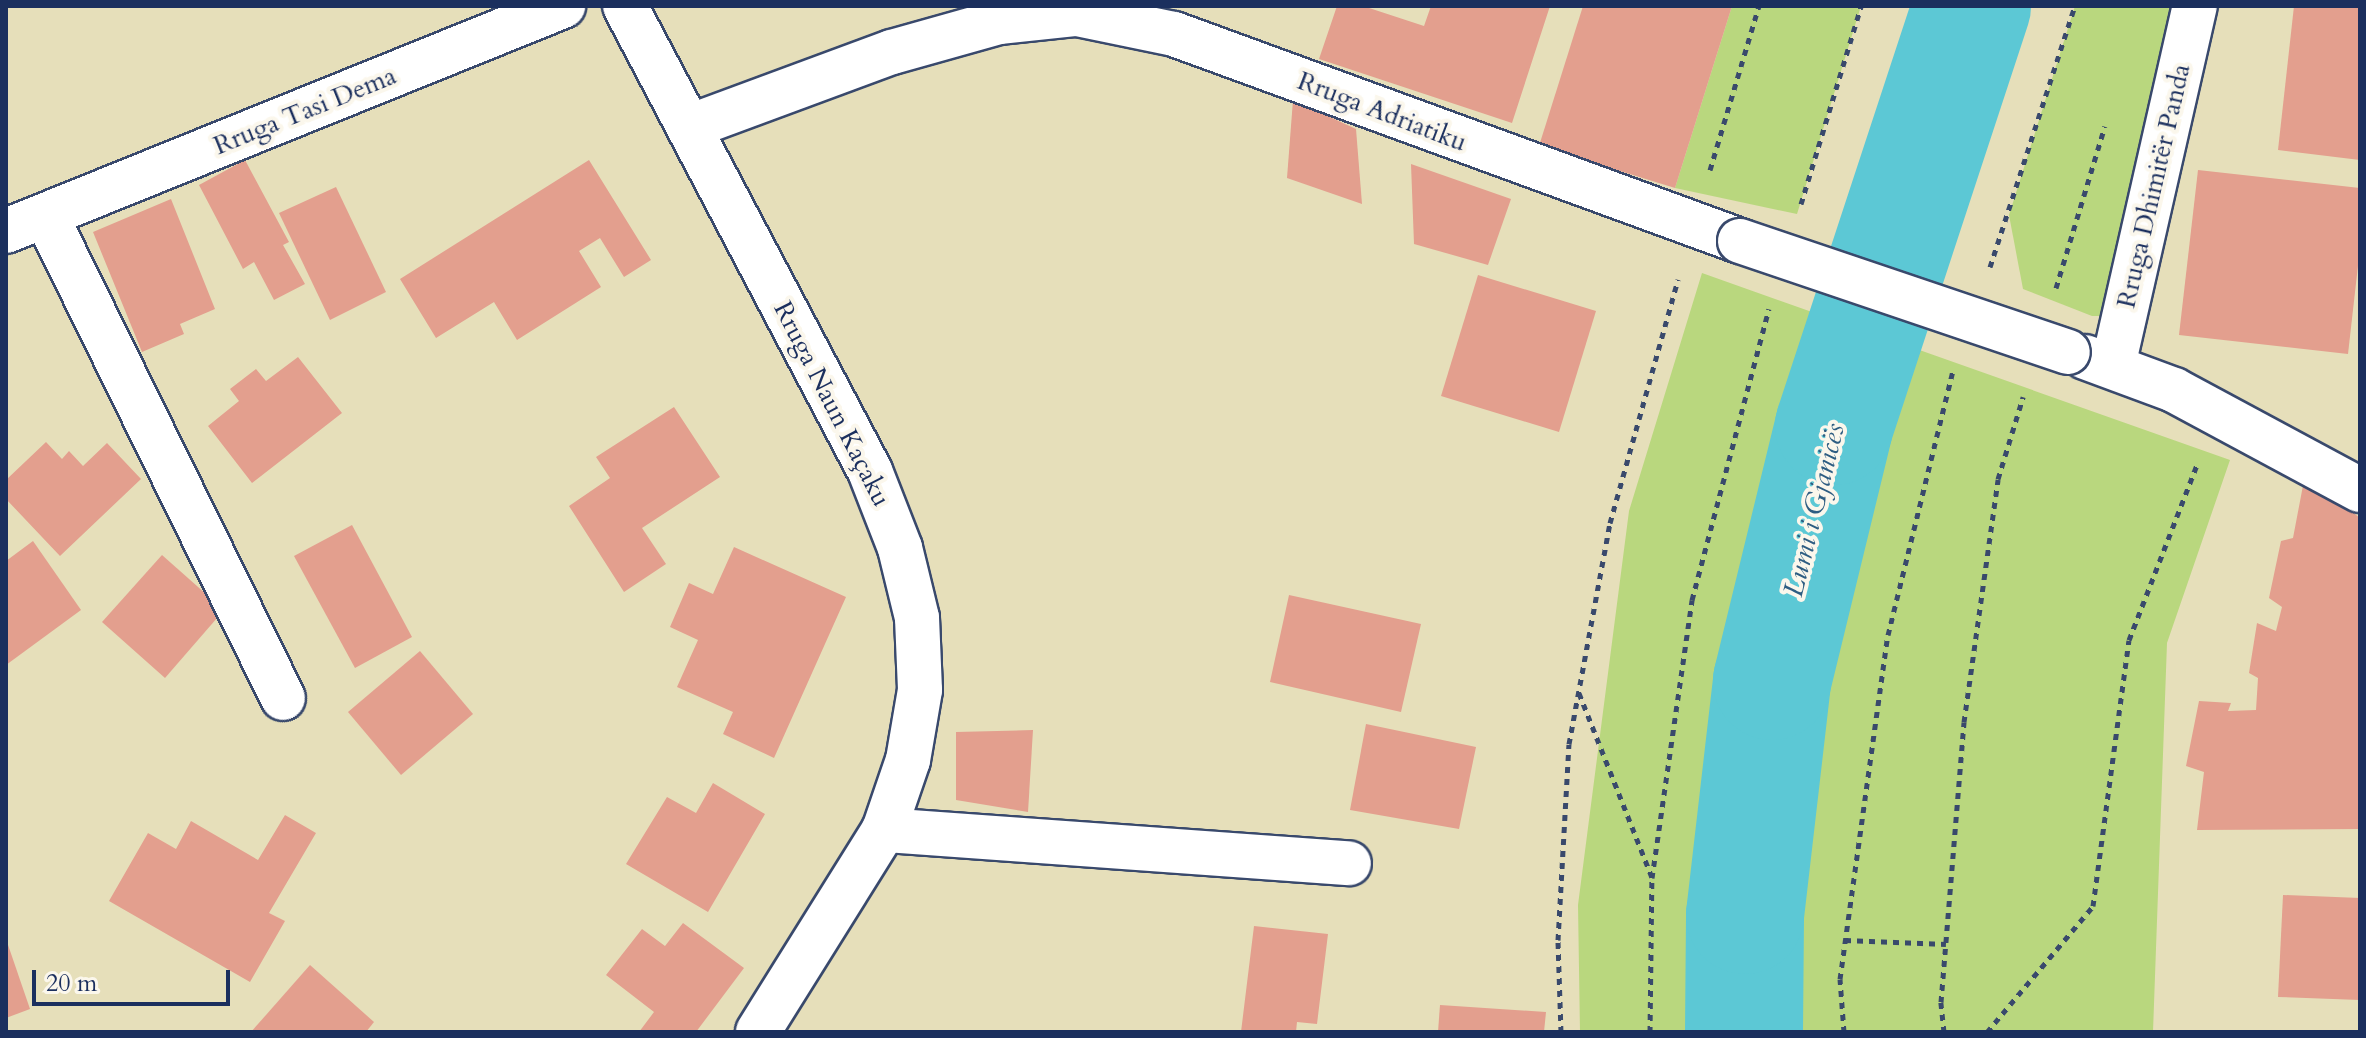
<!DOCTYPE html>
<meta charset="utf-8">
<style>
body{margin:0}
#map{position:relative;width:2366px;height:1038px;overflow:hidden;background:#e6dfba;font-family:Cardo,serif}
div>[style]{position:absolute}
[style*='--x']{left:calc(var(--x)*1px);top:calc(var(--y)*1px);width:calc(var(--w)*1px);rotate:calc(var(--a)*1deg)}
.green>*{inset:0;background:#b9d77e}
.river>*{height:118px;margin:-59px;padding:0 59px;transform-origin:59px;border-radius:59px;background:#5cc8d5}
.building>*{inset:0;background:#e39f8e}
.path>*{height:5px;margin-top:-2.5px;transform-origin:0;background:repeating-linear-gradient(90deg,#39496c 0 6px,transparent 0 12px)}
.roads{filter:drop-shadow(2px 0 #39496c) drop-shadow(-2px 0 #39496c) drop-shadow(0 2px #39496c) drop-shadow(0 -2px #39496c)}
.minor>*{height:44px;margin:-22px;padding:0 22px;transform-origin:22px;border-radius:22px;background:#fff}
.tertiary>*{height:44px;margin:-22px;padding:0 22px;transform-origin:22px;border-radius:22px;background:#fff}
.bridges{filter:drop-shadow(2px 0 #39496c) drop-shadow(-2px 0 #39496c) drop-shadow(0 2px #39496c) drop-shadow(0 -2px #39496c)}
.minor-bridge>*{height:44px;margin:-22px;padding:0 22px;transform-origin:22px;border-radius:22px;background:#fff}
span{translate:-50% -50%;white-space:nowrap;text-align:center;line-height:1.15;-webkit-text-stroke:8px #fbf7ec;paint-order:stroke}
.street-label{font-size:26px;color:#1b2f5e}
.water-label{font-size:28px;color:#2e5d82;font-style:italic}
.frame{position:absolute;inset:0;border:8px solid #1b2f5e;pointer-events:none}
.scale{position:absolute;left:32px;top:970px;width:198px;height:36px;box-sizing:border-box;border:4px solid #1b2f5e;border-top:0;padding-left:10px;font-size:24px;line-height:28px;white-space:nowrap;color:#1b2f5e;-webkit-text-stroke:6px #fbf7ec;paint-order:stroke}
</style>
<div id="map">
<div class="green">
<i style="clip-path:polygon(1732px 6px,1861px 6px,1797px 214px,1675px 188px)"></i>
<i style="clip-path:polygon(2075px 6px,2195px 6px,2124px 316px,2092px 316px,2023px 289px,2009px 215px)"></i>
<i style="clip-path:polygon(1702px 273px,2230px 460px,2167px 643px,2153px 1032px,1580px 1032px,1578px 905px,1629px 511px)"></i>
</div>
<div class="river">
<i style="--x:1744;--y:1032;--w:117;--a:-89.5"></i>
<i style="--x:1745;--y:915;--w:236;--a:-83.4"></i>
<i style="--x:1772;--y:681;--w:262;--a:-76.3"></i>
<i style="--x:1834;--y:426;--w:442;--a:-71.8"></i>
</div>
<div class="building">
<i style="clip-path:polygon(1337px 6px,1363px 6px,1424px 26px,1431px 6px,1550px 6px,1512px 123px,1319px 59px)"></i>
<i style="clip-path:polygon(1583px 6px,1732px 6px,1675px 188px,1539px 146px)"></i>
<i style="clip-path:polygon(2294px 6px,2360px 6px,2360px 160px,2278px 150px)"></i>
<i style="clip-path:polygon(1293px 100px,1356px 129px,1362px 204px,1287px 178px)"></i>
<i style="clip-path:polygon(245px 160px,289px 242px,283px 245px,305px 284px,274px 300px,254px 262px,243px 269px,199px 185px)"></i>
<i style="clip-path:polygon(589px 160px,651px 260px,624px 277px,600px 238px,579px 251px,601px 287px,517px 340px,494px 302px,436px 338px,400px 279px)"></i>
<i style="clip-path:polygon(1411px 164px,1511px 199px,1488px 265px,1414px 244px)"></i>
<i style="clip-path:polygon(2198px 170px,2360px 188px,2360px 248px,2348px 354px,2179px 335px)"></i>
<i style="clip-path:polygon(336px 187px,386px 292px,330px 320px,279px 213px)"></i>
<i style="clip-path:polygon(171px 199px,215px 309px,180px 324px,184px 334px,142px 352px,93px 232px)"></i>
<i style="clip-path:polygon(1478px 275px,1596px 311px,1559px 432px,1441px 396px)"></i>
<i style="clip-path:polygon(298px 357px,342px 413px,252px 483px,208px 426px,239px 401px,230px 389px,256px 369px,266px 381px)"></i>
<i style="clip-path:polygon(674px 407px,720px 477px,642px 528px,666px 564px,624px 592px,569px 506px,610px 478px,596px 457px)"></i>
<i style="clip-path:polygon(46px 442px,62px 459px,69px 451px,83px 466px,107px 443px,141px 479px,60px 556px,6px 499px,6px 480px)"></i>
<i style="clip-path:polygon(2305px 475px,2360px 518px,2360px 829px,2197px 830px,2204px 772px,2186px 766px,2199px 701px,2231px 703px,2228px 711px,2256px 710px,2258px 678px,2249px 673px,2257px 623px,2276px 631px,2282px 607px,2269px 598px,2281px 541px,2293px 538px)"></i>
<i style="clip-path:polygon(352px 525px,412px 637px,355px 668px,294px 556px)"></i>
<i style="clip-path:polygon(33px 541px,81px 610px,6px 665px,6px 561px)"></i>
<i style="clip-path:polygon(734px 547px,846px 597px,774px 758px,723px 734px,733px 712px,677px 687px,698px 640px,670px 627px,689px 583px,713px 594px)"></i>
<i style="clip-path:polygon(162px 555px,224px 610px,165px 678px,102px 622px)"></i>
<i style="clip-path:polygon(1289px 595px,1421px 624px,1401px 712px,1270px 682px)"></i>
<i style="clip-path:polygon(420px 651px,473px 714px,401px 775px,348px 712px)"></i>
<i style="clip-path:polygon(1366px 724px,1476px 747px,1459px 829px,1350px 810px)"></i>
<i style="clip-path:polygon(1033px 730px,1028px 812px,956px 800px,956px 732px)"></i>
<i style="clip-path:polygon(713px 783px,765px 814px,708px 912px,626px 864px,667px 797px,696px 813px)"></i>
<i style="clip-path:polygon(285px 815px,316px 833px,269px 913px,285px 921px,250px 982px,109px 901px,148px 833px,176px 849px,191px 821px,258px 860px)"></i>
<i style="clip-path:polygon(2283px 895px,2360px 898px,2360px 1000px,2278px 997px)"></i>
<i style="clip-path:polygon(683px 923px,744px 968px,696px 1032px,639px 1032px,654px 1012px,606px 975px,642px 929px,665px 946px)"></i>
<i style="clip-path:polygon(1254px 926px,1328px 934px,1317px 1024px,1297px 1022px,1296px 1032px,1241px 1032px)"></i>
<i style="clip-path:polygon(6px 939px,30px 1009px,6px 1018px)"></i>
<i style="clip-path:polygon(310px 965px,374px 1022px,366px 1032px,251px 1032px)"></i>
<i style="clip-path:polygon(1440px 1005px,1546px 1012px,1544px 1032px,1438px 1032px)"></i>
</div>
<div class="path">
<i style="--x:1710;--y:170;--w:171;--a:-73.4"></i>
<i style="--x:1801;--y:204;--w:207;--a:-73.1"></i>
<i style="--x:1990;--y:267;--w:274;--a:-72"></i>
<i style="--x:2056;--y:288;--w:169;--a:-73.2"></i>
<i style="--x:1579;--y:693;--w:198;--a:68.4"></i>
<i style="--x:1845;--y:940;--w:101;--a:2.3"></i>
<i style="--x:1561;--y:1032;--w:92;--a:-91.9"></i>
<i style="--x:1558;--y:940;--w:196;--a:-86.8"></i>
<i style="--x:1569;--y:744;--w:225;--a:-79.5"></i>
<i style="--x:1610;--y:523;--w:253;--a:-74.4"></i>
<i style="--x:1650;--y:1032;--w:154;--a:-89.3"></i>
<i style="--x:1652;--y:878;--w:281;--a:-81.8"></i>
<i style="--x:1692;--y:600;--w:301;--a:-75.2"></i>
<i style="--x:1844;--y:1032;--w:53;--a:-94.3"></i>
<i style="--x:1840;--y:979;--w:347;--a:-82.1"></i>
<i style="--x:1888;--y:635;--w:272;--a:-76.2"></i>
<i style="--x:1944;--y:1032;--w:30;--a:-96"></i>
<i style="--x:1941;--y:1002;--w:281;--a:-85.3"></i>
<i style="--x:1964;--y:722;--w:245;--a:-82"></i>
<i style="--x:1998;--y:479;--w:86;--a:-73"></i>
<i style="--x:1987;--y:1032;--w:165;--a:-49.9"></i>
<i style="--x:2093;--y:906;--w:268;--a:-82.3"></i>
<i style="--x:2129;--y:640;--w:188;--a:-68.8"></i>
</div>
<div class="roads">
<div class="minor">
<i style="--x:689;--y:127;--w:216;--a:-20.3"></i>
<i style="--x:892;--y:52;--w:111;--a:-15.7"></i>
<i style="--x:999;--y:22;--w:78;--a:-5.9"></i>
<i style="--x:1077;--y:14;--w:99;--a:11.7"></i>
<i style="--x:1174;--y:34;--w:603;--a:20.09"></i>
<i style="--x:46;--y:216;--w:537;--a:63.82"></i>
<i style="--x:6;--y:231;--w:601;--a:-22"></i>
<i style="--x:2085;--y:357;--w:95;--a:20.3"></i>
<i style="--x:2174;--y:390;--w:211;--a:28.3"></i>
<i style="--x:2113;--y:366;--w:369;--a:-77.2"></i>
<i style="--x:884;--y:830;--w:466;--a:4.1"></i>
</div>
<div class="tertiary">
<i style="--x:625;--y:6;--w:526;--a:62.22"></i>
<i style="--x:870;--y:471;--w:83;--a:68.7"></i>
<i style="--x:900;--y:548;--w:72;--a:76.3"></i>
<i style="--x:917;--y:618;--w:72;--a:87.6"></i>
<i style="--x:920;--y:690;--w:71;--a:99.7"></i>
<i style="--x:908;--y:760;--w:74;--a:108.9"></i>
<i style="--x:884;--y:830;--w:238;--a:122"></i>
</div>
</div>
<div class="bridges">
<div class="minor-bridge">
<i style="--x:1740;--y:241;--w:346;--a:18.7"></i>
</div>
</div>
<div class="street-label">
<span style="left:305px;top:111px;rotate:-22deg">Rruga Tasi Dema</span>
<span style="left:1382px;top:112px;rotate:21deg">Rruga Adriatiku</span>
<span style="left:2154px;top:186px;rotate:-77deg">Rruga Dhimitër Panda</span>
<span style="left:832px;top:404px;rotate:63deg">Rruga Naun Kaçaku</span>
</div>
<div class="water-label">
<span style="left:1814px;top:510px;rotate:-76deg">Lumi i Gjanicës</span>
</div>
<div class="frame"></div>
<div class="scale">20 m</div>
</div>
